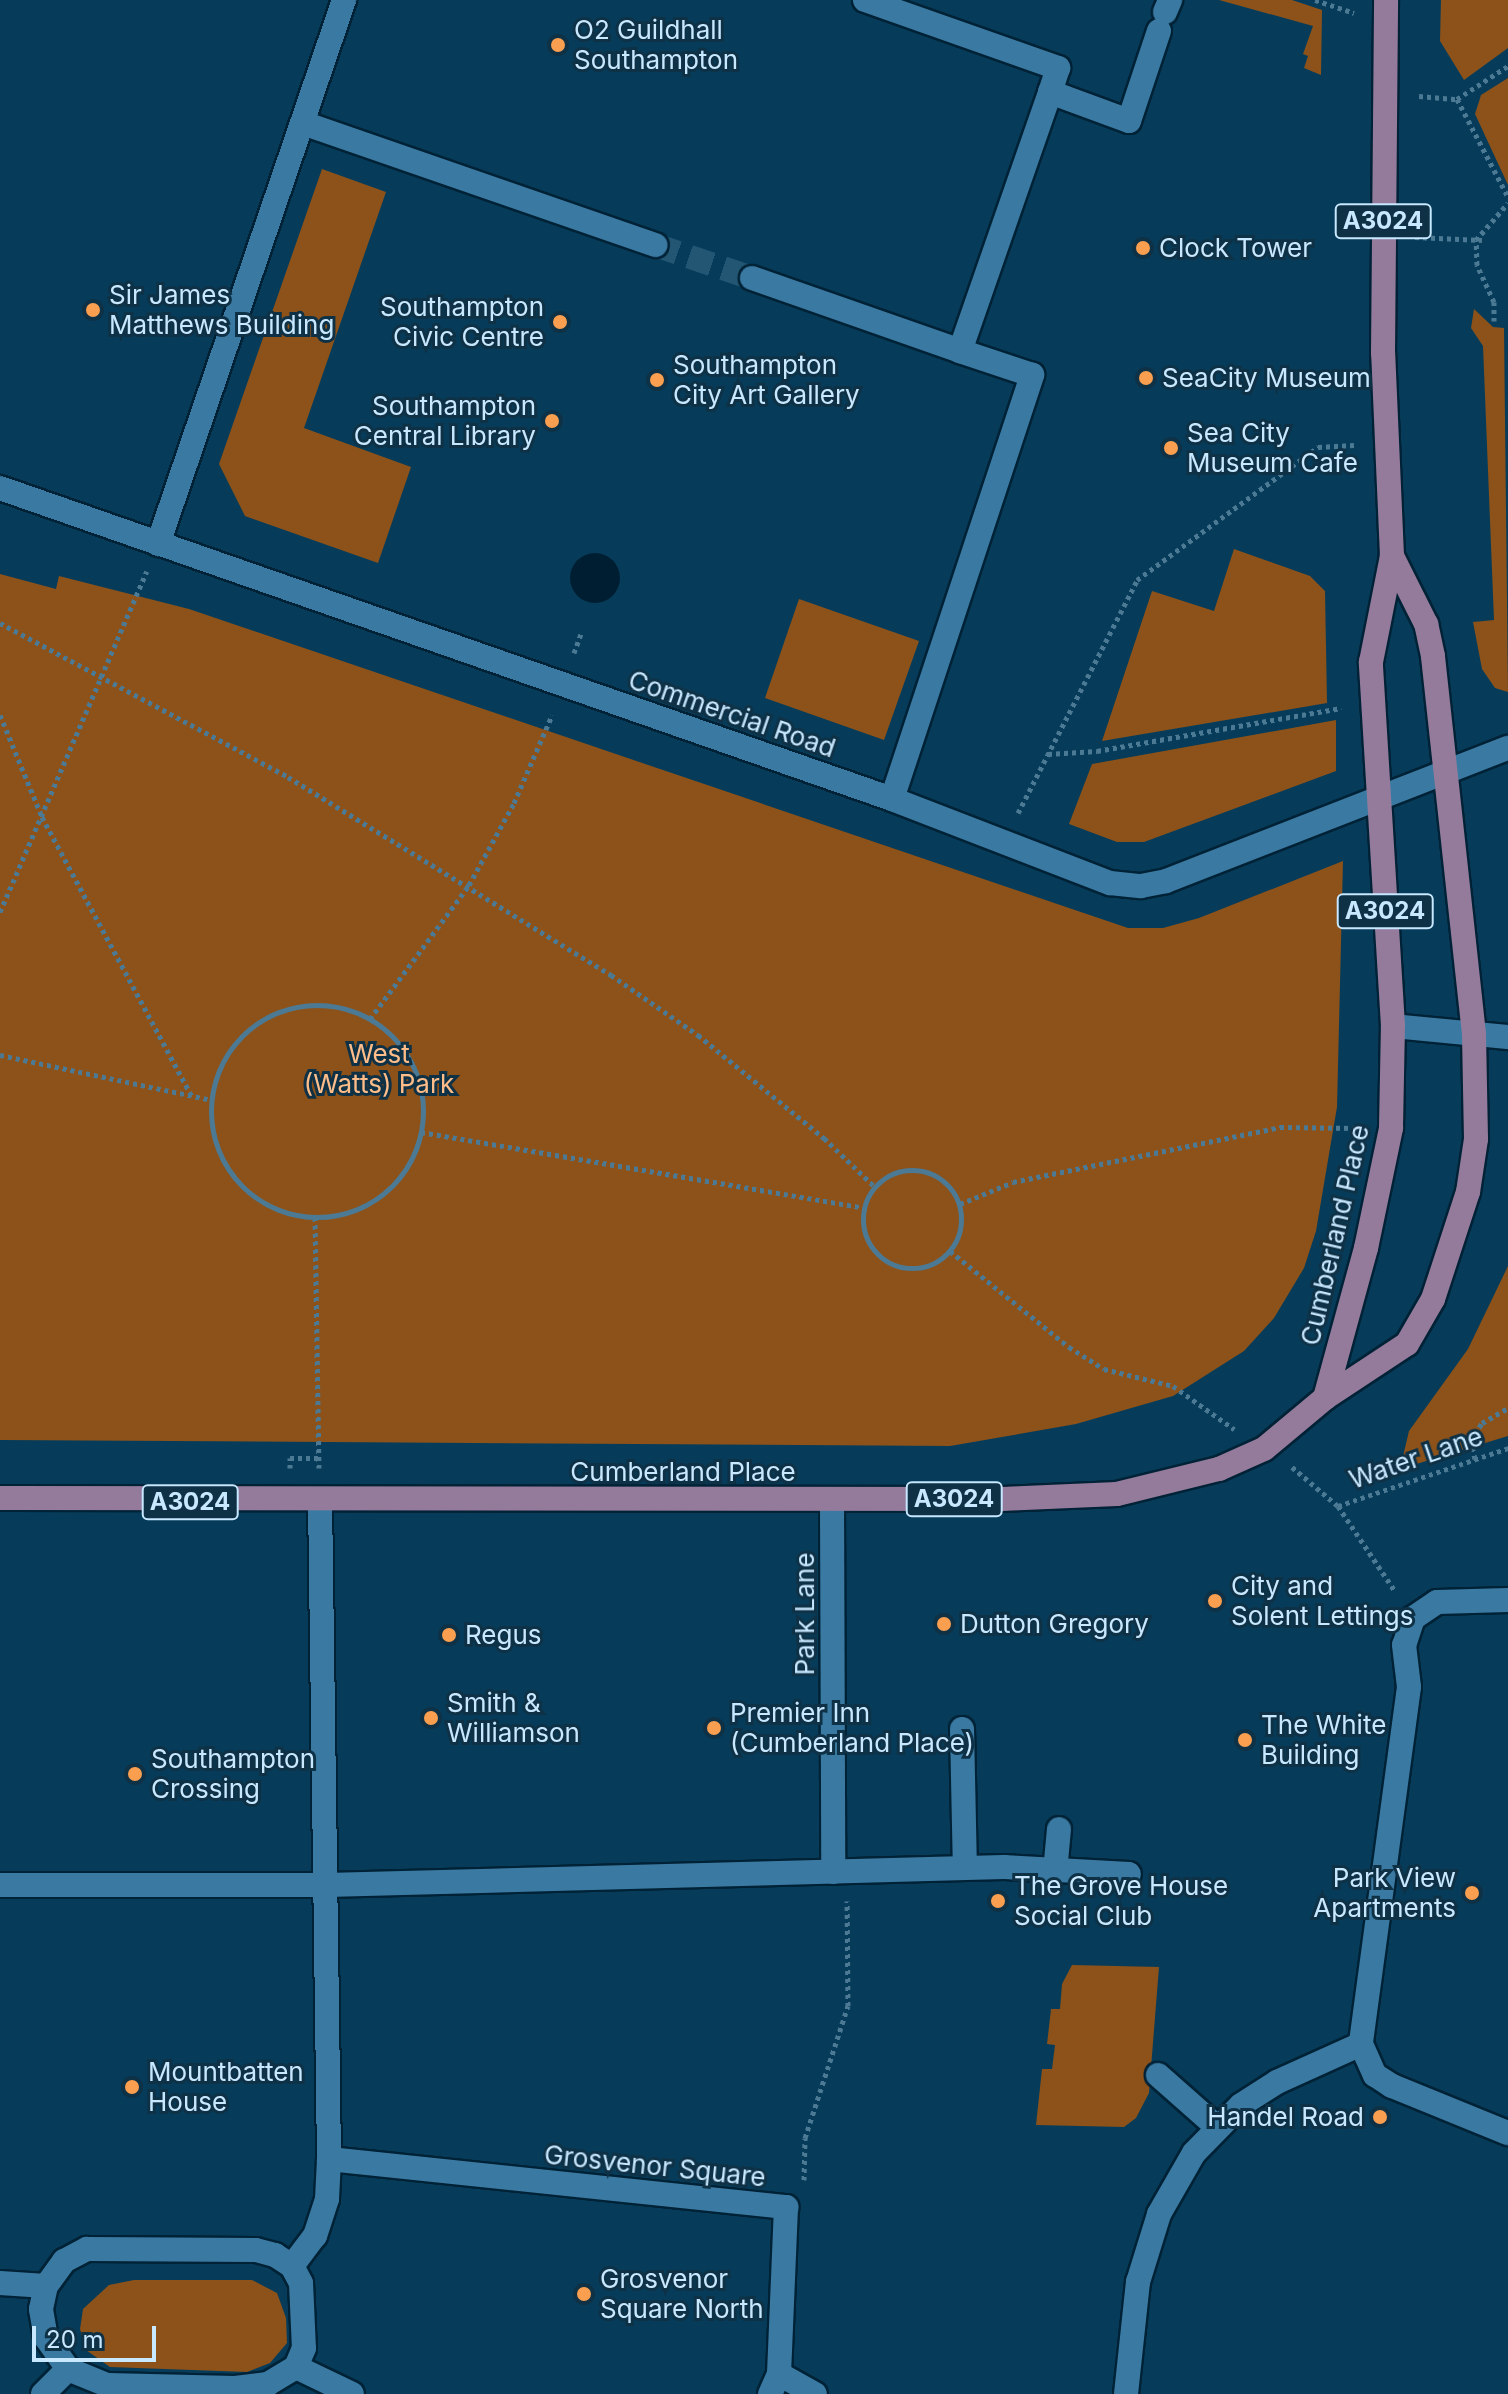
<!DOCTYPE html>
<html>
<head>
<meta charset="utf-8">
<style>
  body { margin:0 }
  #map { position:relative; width:1508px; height:2394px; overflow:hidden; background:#063c59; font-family:Inter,sans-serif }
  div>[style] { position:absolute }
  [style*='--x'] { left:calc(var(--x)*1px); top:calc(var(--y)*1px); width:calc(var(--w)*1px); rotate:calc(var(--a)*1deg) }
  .green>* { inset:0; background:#8c521a }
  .water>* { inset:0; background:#001e32 }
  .round { border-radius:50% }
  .minor-tunnel>* { height:24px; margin-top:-12px; transform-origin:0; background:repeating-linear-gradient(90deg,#235672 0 24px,transparent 0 36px) }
  .path>* { height:5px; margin-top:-2.5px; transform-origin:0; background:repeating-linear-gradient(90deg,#4c7a94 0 4px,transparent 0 8px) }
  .path>.ring { margin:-2.5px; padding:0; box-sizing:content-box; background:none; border:5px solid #4c7a94; border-radius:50% }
  .roads { filter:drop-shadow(2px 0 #002236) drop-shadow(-2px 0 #002236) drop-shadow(0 2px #002236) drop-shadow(0 -2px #002236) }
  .minor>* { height:24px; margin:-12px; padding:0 12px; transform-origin:12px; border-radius:12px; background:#3a7aa2 }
  .major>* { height:24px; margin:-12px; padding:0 12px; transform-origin:12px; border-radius:12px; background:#947b9b }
  .dots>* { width:22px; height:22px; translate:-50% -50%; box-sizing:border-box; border:4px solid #0e3146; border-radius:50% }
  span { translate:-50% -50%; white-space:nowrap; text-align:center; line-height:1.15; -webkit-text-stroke:6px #0e3146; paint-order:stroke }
  .shield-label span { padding:2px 6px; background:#0e3146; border:2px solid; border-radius:6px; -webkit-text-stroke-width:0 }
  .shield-label { font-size:24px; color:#c8e8ff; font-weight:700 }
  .poi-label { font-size:26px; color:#c8e8ff }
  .left { translate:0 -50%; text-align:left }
  .right { translate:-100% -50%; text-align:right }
  .street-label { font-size:26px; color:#c8e8ff }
  .park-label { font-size:26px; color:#febd89 }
  .scale { position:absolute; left:32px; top:2326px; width:124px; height:36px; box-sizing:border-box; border:4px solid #c8e8ff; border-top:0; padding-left:10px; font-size:24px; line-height:28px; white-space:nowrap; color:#c8e8ff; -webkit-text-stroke:6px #0e3146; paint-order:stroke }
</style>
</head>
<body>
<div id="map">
  <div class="green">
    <i style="clip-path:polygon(1219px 0,1292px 0,1322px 10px,1321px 75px,1304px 68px,1308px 56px,1303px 54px,1313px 26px)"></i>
    <i style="clip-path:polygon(1441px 0,1508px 0,1508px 48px,1464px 80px,1440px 41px)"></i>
    <i style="clip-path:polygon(1508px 78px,1508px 185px,1475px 114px,1481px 95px)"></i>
    <i style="clip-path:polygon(322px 169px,386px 192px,304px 428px,411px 467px,378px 563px,245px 516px,219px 464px)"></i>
    <i style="clip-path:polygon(1474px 309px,1493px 327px,1504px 328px,1508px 692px,1495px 688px,1482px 669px,1473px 622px,1494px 620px,1483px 346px,1471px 328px)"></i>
    <i style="clip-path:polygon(1234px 549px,1310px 576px,1325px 591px,1327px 703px,1102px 741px,1152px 591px,1214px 611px)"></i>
    <i style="clip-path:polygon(0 574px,56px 589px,59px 576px,189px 609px,1128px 928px,1163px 928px,1199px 918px,1343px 861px,1337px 1107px,1316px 1231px,1304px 1268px,1274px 1318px,1244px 1351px,1173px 1396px,1076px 1424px,950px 1446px,0 1440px)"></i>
    <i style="clip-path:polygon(799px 599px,919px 641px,884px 740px,765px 698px)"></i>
    <i style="clip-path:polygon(1336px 720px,1336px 771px,1144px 842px,1117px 842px,1069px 824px,1092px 764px)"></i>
    <i style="clip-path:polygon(1508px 1266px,1508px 1436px,1400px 1469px,1409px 1431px,1468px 1349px)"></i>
    <i style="clip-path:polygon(1072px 1965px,1159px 1967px,1149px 2093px,1136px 2118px,1124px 2127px,1036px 2125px,1042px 2069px,1052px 2069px,1055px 2045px,1047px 2044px,1051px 2009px,1060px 2009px,1062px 1984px)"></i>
    <i style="clip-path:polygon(134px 2280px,252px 2280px,277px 2293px,286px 2318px,287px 2343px,270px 2363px,247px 2372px,110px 2367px,86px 2350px,80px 2329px,83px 2309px,109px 2285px)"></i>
  </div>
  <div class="water">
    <i class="round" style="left:570px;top:553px;width:50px;height:50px"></i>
  </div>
  <div class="minor-tunnel">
    <i style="--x:655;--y:245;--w:102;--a:18.8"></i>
  </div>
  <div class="path">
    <i style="--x:1315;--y:0;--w:41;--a:18.4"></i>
    <i style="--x:1419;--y:96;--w:38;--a:5"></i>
    <i style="--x:1457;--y:99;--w:61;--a:-32.9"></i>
    <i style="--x:1457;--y:99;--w:110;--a:62.5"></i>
    <i style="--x:1415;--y:237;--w:67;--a:2.6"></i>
    <i style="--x:1494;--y:321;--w:19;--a:-90"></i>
    <i style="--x:1494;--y:302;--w:41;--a:-114.7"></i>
    <i style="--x:1477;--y:265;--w:25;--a:-92"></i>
    <i style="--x:1476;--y:240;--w:49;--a:-49.1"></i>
    <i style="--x:0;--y:623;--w:327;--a:28.1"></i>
    <i style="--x:288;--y:777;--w:379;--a:31.5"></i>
    <i style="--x:611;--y:975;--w:106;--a:34.6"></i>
    <i style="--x:698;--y:1035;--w:163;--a:39.3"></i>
    <i style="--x:824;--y:1138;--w:71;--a:43.9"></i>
    <i style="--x:574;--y:653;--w:20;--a:-70"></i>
    <i style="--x:0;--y:715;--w:110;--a:67.6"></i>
    <i style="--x:42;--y:817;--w:318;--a:61.8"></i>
    <i style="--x:1048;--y:754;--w:49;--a:-3.5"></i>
    <i style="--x:1097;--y:751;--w:248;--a:-10"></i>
    <i style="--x:1018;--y:813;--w:262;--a:-62.9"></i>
    <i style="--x:1137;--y:580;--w:225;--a:-36.3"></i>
    <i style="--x:1318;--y:447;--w:36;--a:-3"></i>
    <i style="--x:0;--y:912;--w:371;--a:-66.7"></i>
    <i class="ring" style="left:211px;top:1005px;width:207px;height:207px"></i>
    <i style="--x:370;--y:1019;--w:167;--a:-53.5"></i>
    <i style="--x:469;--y:885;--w:94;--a:-61.2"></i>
    <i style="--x:514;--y:803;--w:96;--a:-66.6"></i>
    <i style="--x:0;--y:1055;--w:216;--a:12"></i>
    <i style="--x:421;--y:1132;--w:449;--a:9.7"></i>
    <i class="ring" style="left:863px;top:1170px;width:93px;height:93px"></i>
    <i style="--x:960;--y:1204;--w:57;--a:-22.5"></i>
    <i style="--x:1013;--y:1182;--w:273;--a:-11.6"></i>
    <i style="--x:1280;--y:1127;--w:77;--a:0.7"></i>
    <i style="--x:315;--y:1217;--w:251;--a:89.1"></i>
    <i style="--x:950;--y:1251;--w:153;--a:38.9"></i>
    <i style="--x:1069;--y:1347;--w:41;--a:32.2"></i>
    <i style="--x:1104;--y:1369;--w:71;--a:13.8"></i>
    <i style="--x:1173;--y:1386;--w:75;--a:35.2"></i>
    <i style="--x:1475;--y:1459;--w:18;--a:-103"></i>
    <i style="--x:1471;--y:1441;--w:21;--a:-59"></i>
    <i style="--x:1482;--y:1423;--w:30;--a:-30"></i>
    <i style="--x:1292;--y:1467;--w:60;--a:40.3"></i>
    <i style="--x:1338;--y:1506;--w:102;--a:56.2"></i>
    <i style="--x:290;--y:1468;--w:10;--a:-90"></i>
    <i style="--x:290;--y:1458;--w:29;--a:0"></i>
    <i style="--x:1338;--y:1506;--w:180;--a:-18.8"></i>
    <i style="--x:804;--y:2180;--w:42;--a:-88.6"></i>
    <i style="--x:805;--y:2138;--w:139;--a:-72"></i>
    <i style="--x:848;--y:2006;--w:105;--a:-90.5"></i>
  </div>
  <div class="roads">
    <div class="minor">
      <i style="--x:865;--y:0;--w:205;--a:19.4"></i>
      <i style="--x:1058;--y:68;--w:25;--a:108"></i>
      <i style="--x:1165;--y:12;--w:13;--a:-67"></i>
      <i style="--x:303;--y:123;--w:373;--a:19.1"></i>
      <i style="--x:752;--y:278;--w:220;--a:19.3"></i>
      <i style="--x:0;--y:488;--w:945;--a:19.22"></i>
      <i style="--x:892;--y:799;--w:234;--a:21.1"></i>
      <i style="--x:1110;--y:883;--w:31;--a:6"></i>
      <i style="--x:1141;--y:886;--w:25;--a:-11"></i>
      <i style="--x:1166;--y:881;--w:367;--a:-21.3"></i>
      <i style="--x:158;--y:544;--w:575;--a:-71.12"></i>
      <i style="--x:892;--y:799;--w:447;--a:-71.7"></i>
      <i style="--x:1032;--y:375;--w:76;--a:-161.6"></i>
      <i style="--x:960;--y:351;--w:274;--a:-70.8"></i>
      <i style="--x:1050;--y:92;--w:84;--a:20.2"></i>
      <i style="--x:1129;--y:121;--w:95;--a:-71.6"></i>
      <i style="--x:1393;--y:1026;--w:116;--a:5.5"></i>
      <i style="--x:832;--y:1500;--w:372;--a:89.8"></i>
      <i style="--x:1508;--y:1600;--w:71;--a:178.4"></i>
      <i style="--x:1437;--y:1602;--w:29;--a:146"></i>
      <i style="--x:1413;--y:1618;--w:28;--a:108"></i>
      <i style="--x:1404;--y:1645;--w:42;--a:83.2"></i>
      <i style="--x:1409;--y:1687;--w:360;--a:97.7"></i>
      <i style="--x:1361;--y:2044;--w:34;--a:66"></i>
      <i style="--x:1375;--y:2075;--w:20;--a:33"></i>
      <i style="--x:1392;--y:2086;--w:125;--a:22.1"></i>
      <i style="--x:962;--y:1729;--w:139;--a:88.8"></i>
      <i style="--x:1055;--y:1872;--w:43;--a:-84.7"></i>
      <i style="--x:0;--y:1885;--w:326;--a:0"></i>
      <i style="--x:326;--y:1885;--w:678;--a:-1.52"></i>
      <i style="--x:1004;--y:1867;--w:125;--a:3.2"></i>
      <i style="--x:1158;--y:2075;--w:79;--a:41.4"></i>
      <i style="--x:329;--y:2159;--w:460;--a:6"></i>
      <i style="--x:786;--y:2207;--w:167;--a:92.4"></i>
      <i style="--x:779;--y:2374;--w:22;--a:114"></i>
      <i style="--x:87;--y:2249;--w:169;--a:0.3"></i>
      <i style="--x:256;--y:2250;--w:20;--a:15"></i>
      <i style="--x:275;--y:2255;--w:20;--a:33"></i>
      <i style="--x:292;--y:2266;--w:19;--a:62"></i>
      <i style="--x:301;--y:2283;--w:65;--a:87.4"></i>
      <i style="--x:304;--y:2348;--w:21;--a:113"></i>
      <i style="--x:296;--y:2367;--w:33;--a:149"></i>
      <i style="--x:268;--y:2384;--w:33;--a:173"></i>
      <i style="--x:235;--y:2388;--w:128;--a:-178.7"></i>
      <i style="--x:107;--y:2385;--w:42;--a:-157.7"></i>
      <i style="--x:68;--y:2369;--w:38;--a:-125"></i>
      <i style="--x:46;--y:2338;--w:29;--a:-100"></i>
      <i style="--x:41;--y:2309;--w:24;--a:-78"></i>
      <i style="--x:46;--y:2286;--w:31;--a:-54"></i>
      <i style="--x:64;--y:2261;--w:26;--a:-28"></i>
      <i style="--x:292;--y:2266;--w:38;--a:-53"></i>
      <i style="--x:315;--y:2236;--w:39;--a:-72"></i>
      <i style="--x:327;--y:2199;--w:40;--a:-87.1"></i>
      <i style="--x:329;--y:2159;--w:657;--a:-90.78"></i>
      <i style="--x:0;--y:2283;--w:46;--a:3.7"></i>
      <i style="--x:296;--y:2367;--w:62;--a:25.7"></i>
      <i style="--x:779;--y:2374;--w:41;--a:29.1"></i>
      <i style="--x:43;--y:2394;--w:35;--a:-45"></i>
      <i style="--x:1126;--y:2394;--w:113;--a:-83.9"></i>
      <i style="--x:1138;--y:2282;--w:71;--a:-72.8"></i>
      <i style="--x:1159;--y:2214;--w:70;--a:-60.2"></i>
      <i style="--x:1194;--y:2153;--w:67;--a:-45.6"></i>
      <i style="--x:1241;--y:2105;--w:43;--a:-32.6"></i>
      <i style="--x:1277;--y:2082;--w:92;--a:-24.3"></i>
    </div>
    <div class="major">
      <i style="--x:1325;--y:1398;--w:156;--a:-74.7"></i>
      <i style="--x:1366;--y:1248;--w:123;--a:-78.2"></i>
      <i style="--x:1391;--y:1128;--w:102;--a:-88.9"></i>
      <i style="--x:1393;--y:1026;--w:365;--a:-93.5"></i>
      <i style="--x:1371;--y:662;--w:108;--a:-78.8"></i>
      <i style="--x:1392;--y:556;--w:203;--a:-92.5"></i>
      <i style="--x:1383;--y:353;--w:353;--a:-89.5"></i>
      <i style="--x:0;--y:1498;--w:1001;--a:0.06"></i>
      <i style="--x:1001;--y:1499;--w:116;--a:-2.5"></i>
      <i style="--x:1117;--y:1494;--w:105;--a:-13.8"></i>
      <i style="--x:1219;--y:1469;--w:49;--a:-24"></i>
      <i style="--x:1264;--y:1449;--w:80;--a:-39.9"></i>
      <i style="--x:1325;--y:1398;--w:98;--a:-33.4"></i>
      <i style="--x:1407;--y:1344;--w:52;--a:-60"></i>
      <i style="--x:1433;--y:1299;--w:113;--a:-71.9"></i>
      <i style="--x:1468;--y:1192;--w:54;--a:-81.4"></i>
      <i style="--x:1476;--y:1139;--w:105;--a:-91.1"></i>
      <i style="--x:1474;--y:1034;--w:380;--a:-96.2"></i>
      <i style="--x:1433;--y:656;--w:33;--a:-102"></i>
      <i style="--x:1426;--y:624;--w:76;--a:-116.6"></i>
    </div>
  </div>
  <div class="dots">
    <i style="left:558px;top:45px;background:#fa9f4f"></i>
    <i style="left:1143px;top:248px;background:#fa9f4f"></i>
    <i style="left:93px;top:310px;background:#fa9f4f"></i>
    <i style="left:560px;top:322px;background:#fa9f4f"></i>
    <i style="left:1146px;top:378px;background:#fa9f4f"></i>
    <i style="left:657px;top:380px;background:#fa9f4f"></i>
    <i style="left:552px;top:421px;background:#fa9f4f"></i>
    <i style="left:1171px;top:448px;background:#fa9f4f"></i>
    <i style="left:1215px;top:1601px;background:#fa9f4f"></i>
    <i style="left:944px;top:1624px;background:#fa9f4f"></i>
    <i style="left:449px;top:1635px;background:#fa9f4f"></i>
    <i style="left:431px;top:1718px;background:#fa9f4f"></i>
    <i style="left:714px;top:1728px;background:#fa9f4f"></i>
    <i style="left:1245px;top:1740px;background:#fa9f4f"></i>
    <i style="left:135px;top:1774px;background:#fa9f4f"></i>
    <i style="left:1472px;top:1893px;background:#fa9f4f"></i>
    <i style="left:998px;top:1901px;background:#fa9f4f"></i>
    <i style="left:132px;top:2087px;background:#fa9f4f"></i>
    <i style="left:1380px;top:2117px;background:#fa9f4f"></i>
    <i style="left:584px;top:2294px;background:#fa9f4f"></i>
  </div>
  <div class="shield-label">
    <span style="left:1383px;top:221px">A3024</span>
    <span style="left:1385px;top:911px">A3024</span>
    <span style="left:954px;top:1499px">A3024</span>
    <span style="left:190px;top:1502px">A3024</span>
  </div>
  <div class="poi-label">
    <span class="left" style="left:574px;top:45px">O2 Guildhall<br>Southampton</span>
    <span class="left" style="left:1159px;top:248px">Clock Tower</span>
    <span class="left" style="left:109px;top:310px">Sir James<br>Matthews Building</span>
    <span class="right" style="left:544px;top:322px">Southampton<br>Civic Centre</span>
    <span class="left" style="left:673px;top:380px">Southampton<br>City Art Gallery</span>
    <span class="left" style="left:1162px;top:378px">SeaCity Museum</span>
    <span class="right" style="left:536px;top:421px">Southampton<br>Central Library</span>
    <span class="left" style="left:1187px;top:448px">Sea City<br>Museum Cafe</span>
    <span class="left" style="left:1231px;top:1601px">City and<br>Solent Lettings</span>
    <span class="left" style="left:960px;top:1624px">Dutton Gregory</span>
    <span class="left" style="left:465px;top:1635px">Regus</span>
    <span class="left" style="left:447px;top:1718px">Smith &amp;<br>Williamson</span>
    <span class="left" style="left:730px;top:1728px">Premier Inn<br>(Cumberland Place)</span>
    <span class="left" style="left:1261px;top:1740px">The White<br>Building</span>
    <span class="left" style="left:151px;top:1774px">Southampton<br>Crossing</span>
    <span class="right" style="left:1456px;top:1893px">Park View<br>Apartments</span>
    <span class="left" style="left:1014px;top:1901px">The Grove House<br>Social Club</span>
    <span class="left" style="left:148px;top:2087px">Mountbatten<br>House</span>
    <span class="right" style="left:1364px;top:2117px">Handel Road</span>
    <span class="left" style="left:600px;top:2294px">Grosvenor<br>Square North</span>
  </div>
  <div class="street-label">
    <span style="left:732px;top:714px;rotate:19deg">Commercial Road</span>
    <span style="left:1335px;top:1235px;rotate:-77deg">Cumberland Place</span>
    <span style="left:1416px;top:1458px;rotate:-19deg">Water Lane</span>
    <span style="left:683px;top:1472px">Cumberland Place</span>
    <span style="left:805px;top:1614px;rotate:-90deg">Park Lane</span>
    <span style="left:655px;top:2166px;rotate:6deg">Grosvenor Square</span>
  </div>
  <div class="park-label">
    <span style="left:379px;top:1069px">West<br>(Watts) Park</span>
  </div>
  <div class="scale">20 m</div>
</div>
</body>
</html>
